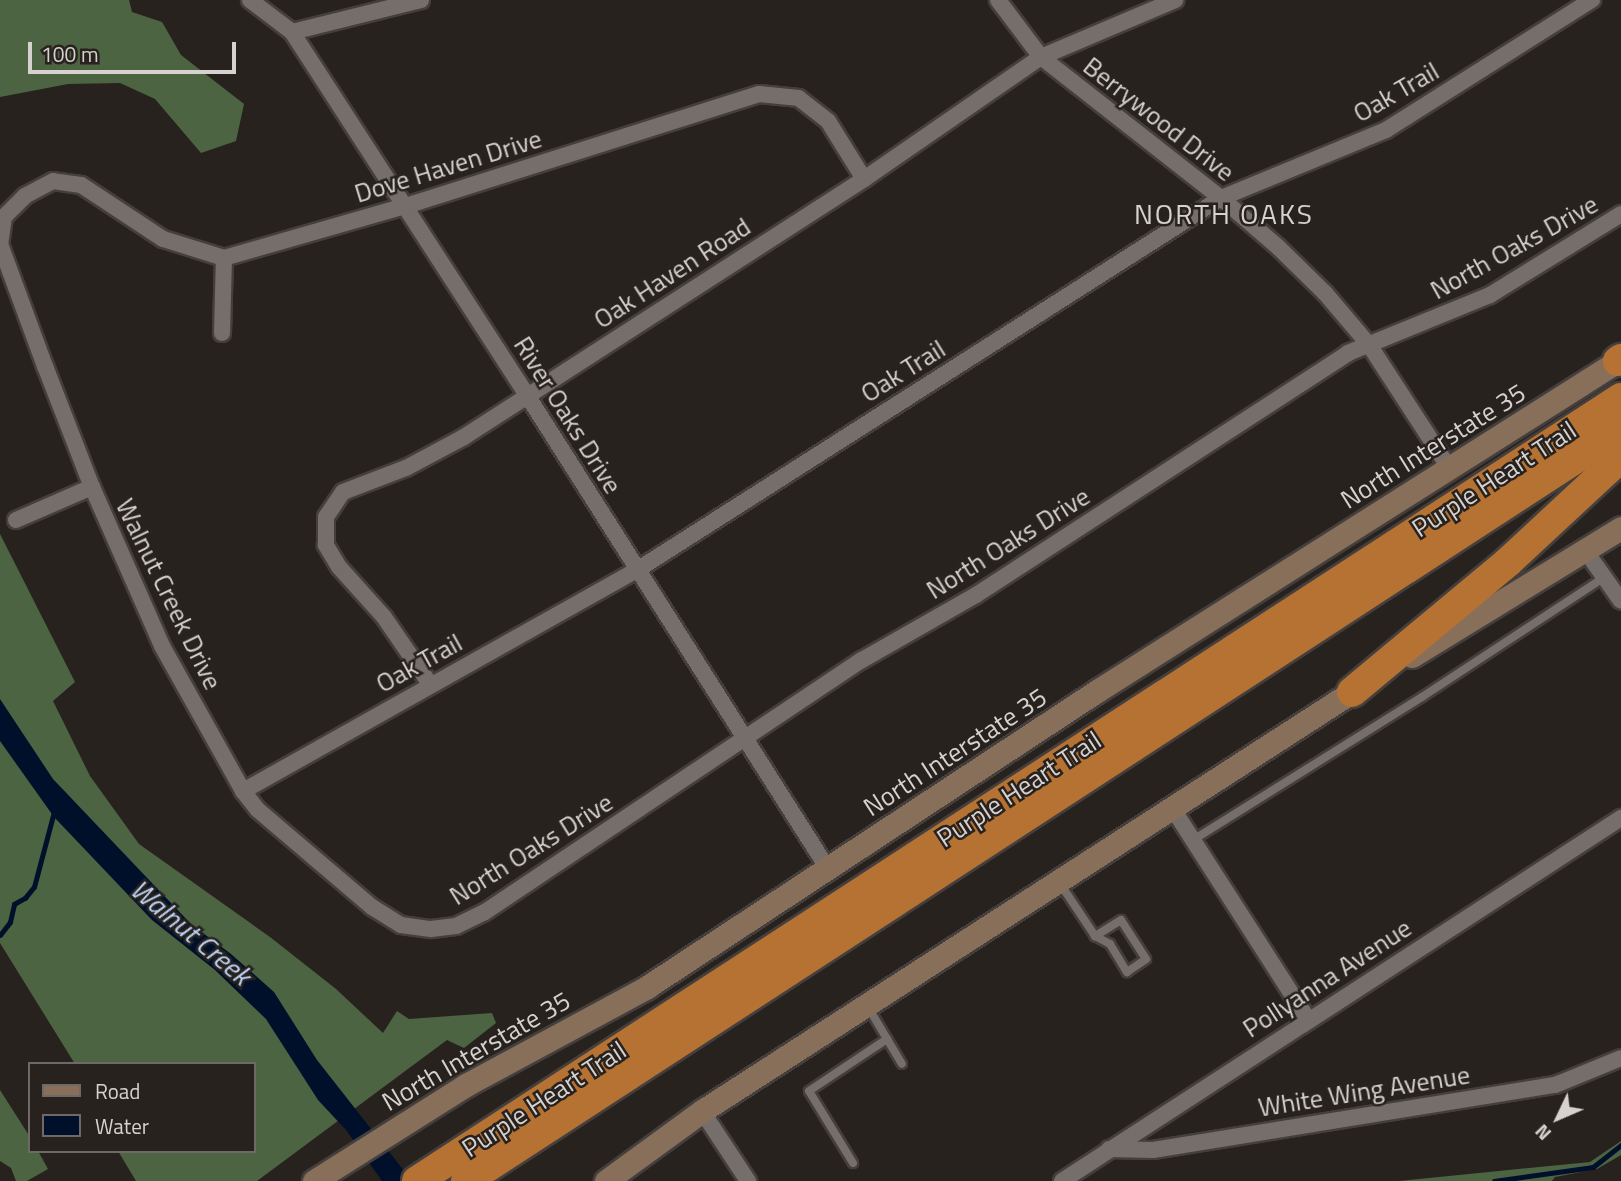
<!DOCTYPE html>
<html>
<head>
<meta charset="utf-8">
<style>
  body { margin:0 }
  #map { position:relative; width:1621px; height:1181px; overflow:hidden; background:#28221f; font-family:"Titillium Web",sans-serif }
  div>[style] { position:absolute }
  [style*='--x'] { left:calc(var(--x)*1px); top:calc(var(--y)*1px); width:calc(var(--w)*1px); rotate:calc(var(--a)*1deg) }
  .forest>* { inset:0; background:#4c6441 }
  .water>* { inset:0; background:#00102b }
  .stream>* { height:4.5px; margin:-2.25px; padding:0 2.25px; transform-origin:2.25px; border-radius:2.25px; background:#00102b }
  .roads { filter:drop-shadow(2px 0 #443f3d) drop-shadow(-2px 0 #443f3d) drop-shadow(0 2px #443f3d) drop-shadow(0 -2px #443f3d) }
  .service>* { height:8px; margin:-4px; padding:0 4px; transform-origin:4px; border-radius:4px; background:#756e6b }
  .minor>* { height:16px; margin:-8px; padding:0 8px; transform-origin:8px; border-radius:8px; background:#756e6b }
  .secondary>* { height:23px; margin:-11.5px; padding:0 11.5px; transform-origin:11.5px; border-radius:11.5px; background:#886f5a }
  .motorway>* { height:30px; margin:-15px; padding:0 15px; transform-origin:15px; border-radius:15px; background:#b67232 }
  span { translate:-50% -50%; white-space:nowrap; text-align:center; line-height:1.15; -webkit-text-stroke:5px #28221f; paint-order:stroke }
  .street-label { font-size:26px; color:#d6d2d0 }
  .neighbourhood-label { font-size:28px; color:#d6d2d0; letter-spacing:2px }
  .water-label { font-size:28px; color:#bbd3f5; font-style:italic }
  .legend { position:absolute; left:28px; top:1062px; width:228px; height:91px; box-sizing:border-box; background:#28221f; border:2px solid #6e6866; margin:0; padding:9px 12px; list-style:none; font-size:21px; color:#d6d2d0 }
  .legend li { display:flex; align-items:center; gap:14px; height:35px }
  .legend b { width:35px; border:2px solid #6e6866 }
  .north { position:absolute; left:1523px; top:1083px; width:70px; height:70px; -webkit-text-stroke:5px #28221f; paint-order:stroke; rotate:226deg; font-size:19px; font-weight:700; line-height:28px; text-align:center; color:#d6d2d0 }
  .north::after { content:''; display:block; margin:auto; width:24px; height:32px; background:#d6d2d0; clip-path:polygon(50% 0,100% 100%,50% 72%,0 100%) }
  .scale { position:absolute; left:28px; top:42px; width:208px; height:32px; box-sizing:border-box; border:4px solid #d6d2d0; border-top:0; padding-left:9px; font-size:21px; line-height:24px; white-space:nowrap; color:#d6d2d0; -webkit-text-stroke:5px #28221f; paint-order:stroke }
</style>
</head>
<body>
<div id="map">
  <div class="forest">
    <i style="clip-path:polygon(0 0,129px 0,132px 12px,162px 22px,181px 55px,244px 104px,236px 141px,201px 153px,155px 99px,120px 83px,68px 84px,0 97px)"></i>
    <i style="clip-path:polygon(0 534px,75px 682px,53px 701px,90px 776px,139px 844px,270px 937px,336px 989px,383px 1033px,397px 1011px,409px 1019px,492px 1013px,496px 1023px,464px 1048px,447px 1040px,257px 1181px,136px 1181px,118px 1151px,254px 1151px,254px 1064px,75px 1064px,0 943px)"></i>
    <i style="clip-path:polygon(0 1090px,30px 1137px,30px 1151px,38px 1151px,48px 1169px,27px 1181px,16px 1181px,11px 1168px,0 1161px)"></i>
    <i style="clip-path:polygon(1621px 1141px,1621px 1155px,1597px 1169px,1555px 1177px,1552px 1181px,1399px 1181px,1590px 1162px)"></i>
  </div>
  <div class="water">
    <i style="clip-path:polygon(0 699px,53px 779px,191px 924px,231px 954px,274px 992px,317px 1060px,412px 1181px,382px 1181px,346px 1130px,318px 1100px,266px 1019px,215px 970px,152px 920px,54px 817px,0 741px)"></i>
  </div>
  <div class="stream">
    <i style="--x:0;--y:935;--w:16;--a:-52"></i>
    <i style="--x:10;--y:922;--w:18;--a:-77"></i>
    <i style="--x:14;--y:904;--w:13;--a:-29"></i>
    <i style="--x:25;--y:898;--w:14;--a:-51"></i>
    <i style="--x:34;--y:887;--w:78;--a:-75.1"></i>
    <i style="--x:1494;--y:1181;--w:100;--a:-8"></i>
    <i style="--x:1593;--y:1167;--w:36;--a:-38"></i>
  </div>
  <div class="roads">
    <div class="service">
      <i style="--x:1193;--y:840;--w:270;--a:-32"></i>
      <i style="--x:1422;--y:697;--w:217;--a:-33.3"></i>
      <i style="--x:1059;--y:882;--w:65;--a:56.3"></i>
      <i style="--x:1095;--y:936;--w:17;--a:28"></i>
      <i style="--x:1110;--y:944;--w:33;--a:59"></i>
      <i style="--x:1127;--y:972;--w:23;--a:-34"></i>
      <i style="--x:1146;--y:959;--w:46;--a:-122.7"></i>
      <i style="--x:1121;--y:920;--w:31;--a:148"></i>
      <i style="--x:868;--y:1007;--w:66;--a:59.2"></i>
      <i style="--x:853;--y:1163;--w:84;--a:-121.4"></i>
      <i style="--x:809;--y:1091;--w:94;--a:-33.7"></i>
    </div>
    <div class="minor">
      <i style="--x:250;--y:0;--w:53;--a:37.3"></i>
      <i style="--x:292;--y:32;--w:432;--a:57.1"></i>
      <i style="--x:527;--y:395;--w:561;--a:57.58"></i>
      <i style="--x:998;--y:0;--w:71;--a:53"></i>
      <i style="--x:1041;--y:57;--w:229;--a:38.1"></i>
      <i style="--x:1221;--y:198;--w:75;--a:40.7"></i>
      <i style="--x:1278;--y:247;--w:66;--a:44.4"></i>
      <i style="--x:1325;--y:293;--w:70;--a:49.7"></i>
      <i style="--x:1370;--y:346;--w:147;--a:57"></i>
      <i style="--x:292;--y:32;--w:133;--a:-13.9"></i>
      <i style="--x:864;--y:179;--w:68;--a:-121.8"></i>
      <i style="--x:828;--y:121;--w:37;--a:-142"></i>
      <i style="--x:799;--y:98;--w:40;--a:-174.3"></i>
      <i style="--x:759;--y:94;--w:371;--a:162.4"></i>
      <i style="--x:405;--y:206;--w:188;--a:164"></i>
      <i style="--x:224;--y:258;--w:64;--a:-162.7"></i>
      <i style="--x:163;--y:239;--w:98;--a:-146.6"></i>
      <i style="--x:81;--y:185;--w:28;--a:-172"></i>
      <i style="--x:53;--y:181;--w:32;--a:152"></i>
      <i style="--x:25;--y:196;--w:30;--a:135"></i>
      <i style="--x:4;--y:217;--w:27;--a:98"></i>
      <i style="--x:0;--y:244;--w:130;--a:69.8"></i>
      <i style="--x:45;--y:366;--w:130;--a:68.8"></i>
      <i style="--x:92;--y:487;--w:174;--a:66.2"></i>
      <i style="--x:162;--y:646;--w:166;--a:60.8"></i>
      <i style="--x:243;--y:791;--w:24;--a:52"></i>
      <i style="--x:258;--y:810;--w:150;--a:40.4"></i>
      <i style="--x:372;--y:907;--w:34;--a:32"></i>
      <i style="--x:401;--y:925;--w:30;--a:8"></i>
      <i style="--x:431;--y:929;--w:25;--a:-7"></i>
      <i style="--x:456;--y:926;--w:32;--a:-26"></i>
      <i style="--x:485;--y:912;--w:453;--a:-33.8"></i>
      <i style="--x:862;--y:660;--w:131;--a:-29.7"></i>
      <i style="--x:976;--y:595;--w:444;--a:-33"></i>
      <i style="--x:1348;--y:353;--w:153;--a:-22.2"></i>
      <i style="--x:1490;--y:295;--w:154;--a:-31.7"></i>
      <i style="--x:222;--y:333;--w:75;--a:-88.5"></i>
      <i style="--x:16;--y:520;--w:83;--a:-23.5"></i>
      <i style="--x:1585;--y:550;--w:62;--a:54.8"></i>
      <i style="--x:430;--y:684;--w:81;--a:-124.5"></i>
      <i style="--x:384;--y:617;--w:67;--a:-132"></i>
      <i style="--x:339;--y:567;--w:26;--a:-121"></i>
      <i style="--x:326;--y:545;--w:28;--a:-90"></i>
      <i style="--x:326;--y:517;--w:30;--a:-56"></i>
      <i style="--x:343;--y:492;--w:67;--a:-20.9"></i>
      <i style="--x:406;--y:468;--w:66;--a:-28.1"></i>
      <i style="--x:464;--y:437;--w:476;--a:-32.8"></i>
      <i style="--x:864;--y:179;--w:215;--a:-34.6"></i>
      <i style="--x:1041;--y:57;--w:146;--a:-23"></i>
      <i style="--x:243;--y:791;--w:452;--a:-29.3"></i>
      <i style="--x:637;--y:570;--w:692;--a:-32.5"></i>
      <i style="--x:1221;--y:198;--w:178;--a:-22.4"></i>
      <i style="--x:1386;--y:130;--w:244;--a:-32.3"></i>
      <i style="--x:1173;--y:809;--w:250;--a:57.3"></i>
      <i style="--x:702;--y:1111;--w:84;--a:56.7"></i>
      <i style="--x:1109;--y:1149;--w:44;--a:1.3"></i>
      <i style="--x:1153;--y:1150;--w:407;--a:-9.2"></i>
      <i style="--x:1555;--y:1085;--w:71;--a:-22.2"></i>
      <i style="--x:1062;--y:1181;--w:667;--a:-33"></i>
    </div>
    <div class="secondary">
      <i style="--x:1412;--y:656;--w:245;--a:-31.5"></i>
      <i style="--x:314;--y:1181;--w:180;--a:-32.3"></i>
      <i style="--x:466;--y:1085;--w:206;--a:-28.4"></i>
      <i style="--x:647;--y:987;--w:539;--a:-33.34"></i>
      <i style="--x:1097;--y:691;--w:620;--a:-32.36"></i>
      <i style="--x:606;--y:1181;--w:119;--a:-36.1"></i>
      <i style="--x:702;--y:1111;--w:788;--a:-32.82"></i>
    </div>
    <div class="motorway">
      <i style="--x:1618;--y:361;--w:4;--a:-34"></i>
      <i style="--x:1352;--y:692;--w:203;--a:-39.8"></i>
      <i style="--x:1508;--y:562;--w:154;--a:-42.9"></i>
      <i style="--x:417;--y:1181;--w:1436;--a:-33.04"></i>
      <i style="--x:466;--y:1181;--w:1378;--a:-33.07"></i>
    </div>
  </div>
  <div class="street-label">
    <span style="left:1396px;top:92px;rotate:-30deg">Oak Trail</span>
    <span style="left:1159px;top:119px;rotate:38deg">Berrywood Drive</span>
    <span style="left:448px;top:166px;rotate:-17deg">Dove Haven Drive</span>
    <span style="left:1514px;top:247px;rotate:-29deg">North Oaks Drive</span>
    <span style="left:672px;top:273px;rotate:-33deg">Oak Haven Road</span>
    <span style="left:903px;top:371px;rotate:-32deg">Oak Trail</span>
    <span style="left:568px;top:415px;rotate:58deg">River Oaks Drive</span>
    <span style="left:1433px;top:446px;rotate:-32deg">North Interstate 35</span>
    <span style="left:1494px;top:479px;rotate:-33deg">Purple Heart Trail</span>
    <span style="left:1008px;top:543px;rotate:-32deg">North Oaks Drive</span>
    <span style="left:169px;top:594px;rotate:64deg">Walnut Creek Drive</span>
    <span style="left:419px;top:663px;rotate:-29deg">Oak Trail</span>
    <span style="left:955px;top:752px;rotate:-33deg">North Interstate 35</span>
    <span style="left:1019px;top:789px;rotate:-33deg">Purple Heart Trail</span>
    <span style="left:531px;top:849px;rotate:-32deg">North Oaks Drive</span>
    <span style="left:1327px;top:978px;rotate:-33deg">Pollyanna Avenue</span>
    <span style="left:476px;top:1051px;rotate:-30deg">North Interstate 35</span>
    <span style="left:1364px;top:1091px;rotate:-9deg">White Wing Avenue</span>
    <span style="left:544px;top:1099px;rotate:-33deg">Purple Heart Trail</span>
  </div>
  <div class="neighbourhood-label">
    <span style="left:1224px;top:214px">NORTH OAKS</span>
  </div>
  <div class="water-label">
    <span style="left:191px;top:932px;rotate:40deg">Walnut Creek</span>
  </div>
  <ul class="legend">
  <li><b style="height:9px;background:#886f5a"></b>Road</li>
  <li><b style="height:19px;background:#00102b"></b>Water</li>
  </ul>
  <div class="north">N</div>
  <div class="scale">100 m</div>
</div>
</body>
</html>
